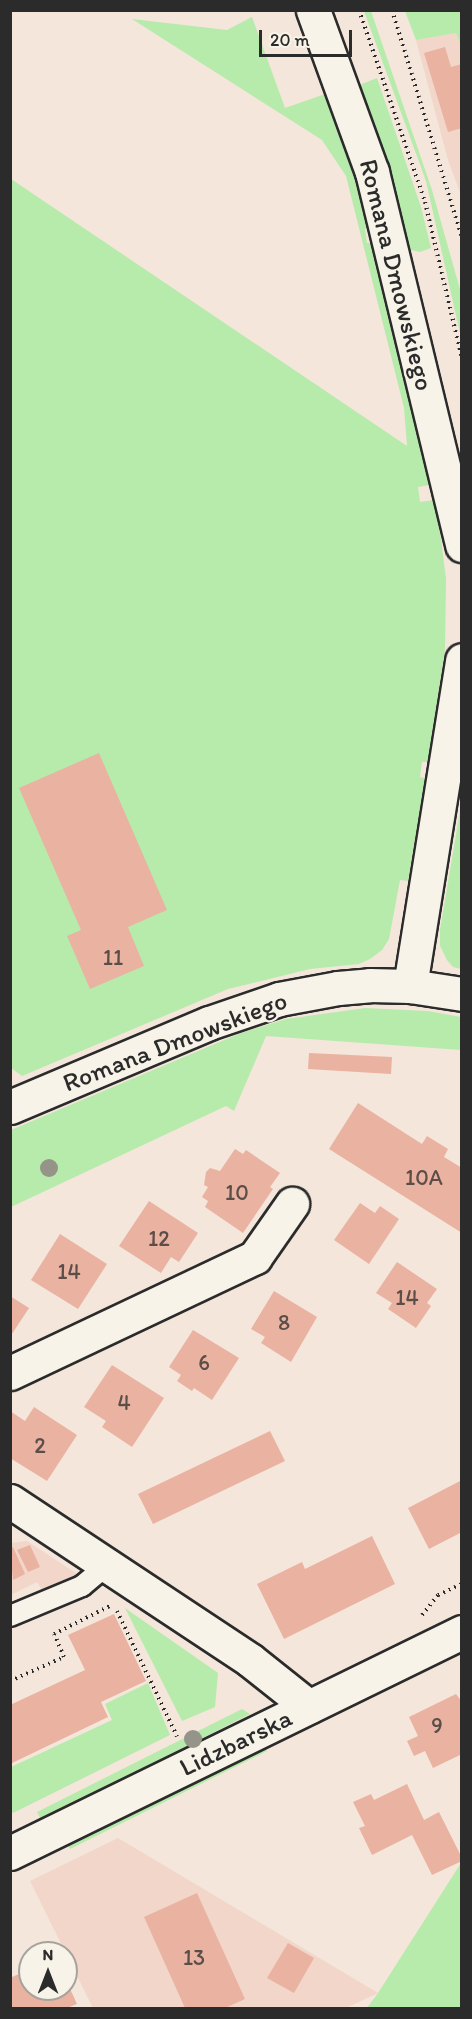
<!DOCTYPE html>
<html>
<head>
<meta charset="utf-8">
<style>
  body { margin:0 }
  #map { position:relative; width:472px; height:2019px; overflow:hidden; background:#f4e6da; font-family:Itim,sans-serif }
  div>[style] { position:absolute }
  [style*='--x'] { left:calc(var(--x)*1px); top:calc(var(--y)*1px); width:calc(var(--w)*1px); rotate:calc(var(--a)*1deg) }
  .built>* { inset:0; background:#f1d6c9 }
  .green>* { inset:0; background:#b6ebac }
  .building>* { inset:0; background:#eab2a1 }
  .path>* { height:4px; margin-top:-2px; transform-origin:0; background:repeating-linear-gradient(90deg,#2b2b2b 0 1.5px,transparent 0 6px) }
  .roads { filter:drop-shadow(2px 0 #2b2b2b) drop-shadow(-2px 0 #2b2b2b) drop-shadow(0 2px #2b2b2b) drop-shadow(0 -2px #2b2b2b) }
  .lane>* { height:20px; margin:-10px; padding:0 10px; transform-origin:10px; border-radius:10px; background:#f7f3e8 }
  .street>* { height:33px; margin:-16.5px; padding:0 16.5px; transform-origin:16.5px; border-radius:16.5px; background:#f7f3e8 }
  .secondary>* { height:33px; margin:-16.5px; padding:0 16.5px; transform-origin:16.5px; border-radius:16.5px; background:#f7f3e8 }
  .trees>* { width:18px; height:18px; margin:-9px; border-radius:50%; background:#959488 }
  span { translate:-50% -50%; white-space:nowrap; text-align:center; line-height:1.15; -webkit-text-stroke:4.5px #f7f3e8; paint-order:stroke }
  .number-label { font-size:22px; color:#5b4d48 }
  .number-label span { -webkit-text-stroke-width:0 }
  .street-label { font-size:26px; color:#2b2b2b }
  .frame { position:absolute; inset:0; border:12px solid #2b2b2b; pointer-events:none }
  .north { position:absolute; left:18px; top:1941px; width:60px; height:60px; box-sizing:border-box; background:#f7f3e8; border:2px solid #a5a39c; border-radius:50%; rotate:0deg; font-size:16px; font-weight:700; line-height:24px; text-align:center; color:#2b2b2b }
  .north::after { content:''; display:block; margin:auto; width:21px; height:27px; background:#2b2b2b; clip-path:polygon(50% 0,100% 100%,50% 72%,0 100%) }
  .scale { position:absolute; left:259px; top:30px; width:93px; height:27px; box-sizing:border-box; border:3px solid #2b2b2b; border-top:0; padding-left:8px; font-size:18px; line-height:21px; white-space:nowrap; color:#2b2b2b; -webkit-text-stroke:4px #f7f3e8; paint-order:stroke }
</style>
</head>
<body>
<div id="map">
  <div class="built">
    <i style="clip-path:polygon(456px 33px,461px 46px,461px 195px,448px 160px,416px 40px)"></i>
    <i style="clip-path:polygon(27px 1541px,77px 1574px,44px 1593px,37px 1582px,11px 1595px,11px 1543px)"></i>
    <i style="clip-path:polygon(118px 1838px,378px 1993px,346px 2008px,93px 2008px,30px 1881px)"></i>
  </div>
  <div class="green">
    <i style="clip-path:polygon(364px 11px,371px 11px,432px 190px,461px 293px,461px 338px,426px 181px)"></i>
    <i style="clip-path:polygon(405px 11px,461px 11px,461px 46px,456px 33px,416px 40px)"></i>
    <i style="clip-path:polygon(252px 17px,285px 108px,325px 94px,359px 186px,370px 228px,365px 229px,367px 243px,374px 243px,430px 485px,418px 487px,420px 502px,434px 500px,441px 539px,446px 579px,445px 649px,428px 762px,422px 762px,420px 777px,425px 778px,408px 881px,400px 880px,389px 939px,382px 950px,370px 959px,359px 964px,310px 969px,228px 989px,22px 1076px,11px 1068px,11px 179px,407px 446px,404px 408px,346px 176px,322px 140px,132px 19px,227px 30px)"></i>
    <i style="clip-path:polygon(377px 78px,421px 207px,431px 248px,420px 252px,411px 250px,407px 246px,395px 196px,357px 86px)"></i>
    <i style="clip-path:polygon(461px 805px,461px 969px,453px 967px,447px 960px,440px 946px,440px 930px)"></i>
    <i style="clip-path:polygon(365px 1008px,428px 1011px,461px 1017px,461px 1050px,266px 1036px,234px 1111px,226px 1106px,11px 1207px,11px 1130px,241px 1033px,286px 1019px)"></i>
    <i style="clip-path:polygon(125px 1608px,218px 1673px,215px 1707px,182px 1721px)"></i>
    <i style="clip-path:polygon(148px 1683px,170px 1735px,13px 1813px,11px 1811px,11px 1767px,112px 1720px,105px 1704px)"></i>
    <i style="clip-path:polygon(242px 1709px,250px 1714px,41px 1820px,37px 1812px)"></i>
    <i style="clip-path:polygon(265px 1747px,267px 1751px,70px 1849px,68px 1845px)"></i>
    <i style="clip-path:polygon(461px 1863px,461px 2008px,367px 2008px,378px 1993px)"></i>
  </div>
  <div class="building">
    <i style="clip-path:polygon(445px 47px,451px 67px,462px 64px,462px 128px,448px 132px,424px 53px)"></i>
    <i style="clip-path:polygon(99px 753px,167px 910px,128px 927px,144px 966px,90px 989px,67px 936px,81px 930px,19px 788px)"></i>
    <i style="clip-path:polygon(309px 1053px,392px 1057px,391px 1074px,308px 1069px)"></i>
    <i style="clip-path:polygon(358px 1103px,422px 1144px,427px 1136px,448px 1149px,444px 1157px,462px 1168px,462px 1233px,329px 1149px)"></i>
    <i style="clip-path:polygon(235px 1149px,243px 1154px,246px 1150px,280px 1173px,270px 1187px,273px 1189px,243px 1233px,205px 1207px,208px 1201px,202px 1197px,208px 1187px,204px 1185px,206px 1172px,210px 1168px,220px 1171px)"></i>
    <i style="clip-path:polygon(149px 1201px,198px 1233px,179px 1262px,171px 1257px,161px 1273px,119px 1246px)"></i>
    <i style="clip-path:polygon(360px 1203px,375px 1213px,380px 1206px,399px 1219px,369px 1264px,334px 1240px)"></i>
    <i style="clip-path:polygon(60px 1234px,107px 1264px,78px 1309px,31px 1280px)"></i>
    <i style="clip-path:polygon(397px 1262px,437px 1289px,427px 1303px,431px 1306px,416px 1328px,388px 1309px,392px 1303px,376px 1293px)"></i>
    <i style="clip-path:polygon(274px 1291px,317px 1317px,291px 1362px,261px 1343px,265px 1337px,251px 1329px)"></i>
    <i style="clip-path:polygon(10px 1296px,29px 1308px,10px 1337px)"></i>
    <i style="clip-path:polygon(193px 1330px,239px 1358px,212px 1400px,194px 1388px,192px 1391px,177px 1381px,181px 1375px,169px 1367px)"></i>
    <i style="clip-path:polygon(112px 1365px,164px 1398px,132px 1447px,102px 1427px,106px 1421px,84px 1407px)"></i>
    <i style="clip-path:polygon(34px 1407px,77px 1435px,47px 1481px,10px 1458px,10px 1411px,25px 1421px)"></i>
    <i style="clip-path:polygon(270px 1431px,285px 1461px,153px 1524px,138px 1494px)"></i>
    <i style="clip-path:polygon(462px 1480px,462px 1532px,429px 1549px,408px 1508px)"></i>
    <i style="clip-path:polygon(372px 1536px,395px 1584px,284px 1639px,257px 1584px,302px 1562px,305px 1569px)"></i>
    <i style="clip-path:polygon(30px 1545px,40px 1567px,28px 1572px,17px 1550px)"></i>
    <i style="clip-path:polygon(13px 1547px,25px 1574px,13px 1580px,10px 1548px)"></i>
    <i style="clip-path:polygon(114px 1614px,146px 1681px,101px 1702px,108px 1717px,10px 1764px,10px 1705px,85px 1670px,68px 1635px)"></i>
    <i style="clip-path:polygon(456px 1694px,462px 1702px,462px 1754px,433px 1768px,425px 1751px,414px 1756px,407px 1741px,418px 1736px,409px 1717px)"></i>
    <i style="clip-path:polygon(407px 1784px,424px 1820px,439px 1812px,462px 1858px,462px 1861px,432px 1875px,412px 1835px,372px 1855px,359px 1828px,365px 1826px,353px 1802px,371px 1794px,374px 1800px)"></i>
    <i style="clip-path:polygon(197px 1893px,245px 1999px,225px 2008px,185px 2008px,144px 1917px)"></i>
    <i style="clip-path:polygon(288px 1943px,314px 1958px,294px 1993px,267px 1978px)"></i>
    <i style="clip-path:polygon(30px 1969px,30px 1989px,66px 1989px,66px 1980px,77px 2004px,67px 2008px,10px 2008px,10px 1978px)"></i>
  </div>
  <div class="path">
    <i style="--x:359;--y:10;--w:203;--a:71"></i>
    <i style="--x:425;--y:202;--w:160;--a:76.7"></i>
    <i style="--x:392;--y:10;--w:238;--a:72.9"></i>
    <i style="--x:117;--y:1611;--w:139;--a:64.4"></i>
    <i style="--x:422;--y:1615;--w:26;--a:-51"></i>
    <i style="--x:438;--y:1595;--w:26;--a:-25"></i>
    <i style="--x:10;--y:1681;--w:59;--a:-24"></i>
    <i style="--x:64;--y:1657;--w:25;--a:-113"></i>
    <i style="--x:54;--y:1634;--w:63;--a:-26.6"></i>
  </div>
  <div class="roads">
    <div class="lane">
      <i style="--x:10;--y:1616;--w:78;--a:-22.6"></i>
      <i style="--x:82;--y:1586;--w:31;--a:-40"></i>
    </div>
    <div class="street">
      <i style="--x:313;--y:10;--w:172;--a:70"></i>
      <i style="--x:372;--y:172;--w:384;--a:76.4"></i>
      <i style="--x:410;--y:986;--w:330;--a:-80.9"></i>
      <i style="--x:10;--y:1107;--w:216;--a:-22.9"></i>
      <i style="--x:209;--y:1023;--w:74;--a:-18.9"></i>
      <i style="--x:279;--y:999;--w:60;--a:-10.6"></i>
      <i style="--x:338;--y:988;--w:32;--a:-5"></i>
      <i style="--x:370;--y:985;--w:40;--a:1.4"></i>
      <i style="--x:410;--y:986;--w:53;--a:8.7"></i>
      <i style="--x:10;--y:1373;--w:271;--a:-25.3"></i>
      <i style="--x:255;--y:1257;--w:65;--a:-55.1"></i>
      <i style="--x:10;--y:1501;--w:288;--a:33.5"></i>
      <i style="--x:250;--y:1660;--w:75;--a:38.5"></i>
    </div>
    <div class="secondary">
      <i style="--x:10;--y:1853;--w:503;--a:-26.06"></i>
    </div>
  </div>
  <div class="trees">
    <i style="left:49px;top:1168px"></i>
    <i style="left:193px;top:1739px"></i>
  </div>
  <div class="number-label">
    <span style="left:113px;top:958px">11</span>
    <span style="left:424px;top:1178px">10A</span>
    <span style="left:237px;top:1193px">10</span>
    <span style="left:159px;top:1239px">12</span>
    <span style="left:69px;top:1272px">14</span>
    <span style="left:407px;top:1298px">14</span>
    <span style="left:284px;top:1323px">8</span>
    <span style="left:204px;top:1363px">6</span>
    <span style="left:124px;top:1403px">4</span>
    <span style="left:40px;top:1446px">2</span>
    <span style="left:437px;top:1726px">9</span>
    <span style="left:194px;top:1958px">13</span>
  </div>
  <div class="street-label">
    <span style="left:396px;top:275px;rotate:76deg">Romana Dmowskiego</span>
    <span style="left:175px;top:1042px;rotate:-21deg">Romana Dmowskiego</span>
    <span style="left:236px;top:1743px;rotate:-26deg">Lidzbarska</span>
  </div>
  <div class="frame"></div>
  <div class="north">N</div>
  <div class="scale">20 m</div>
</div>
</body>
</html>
